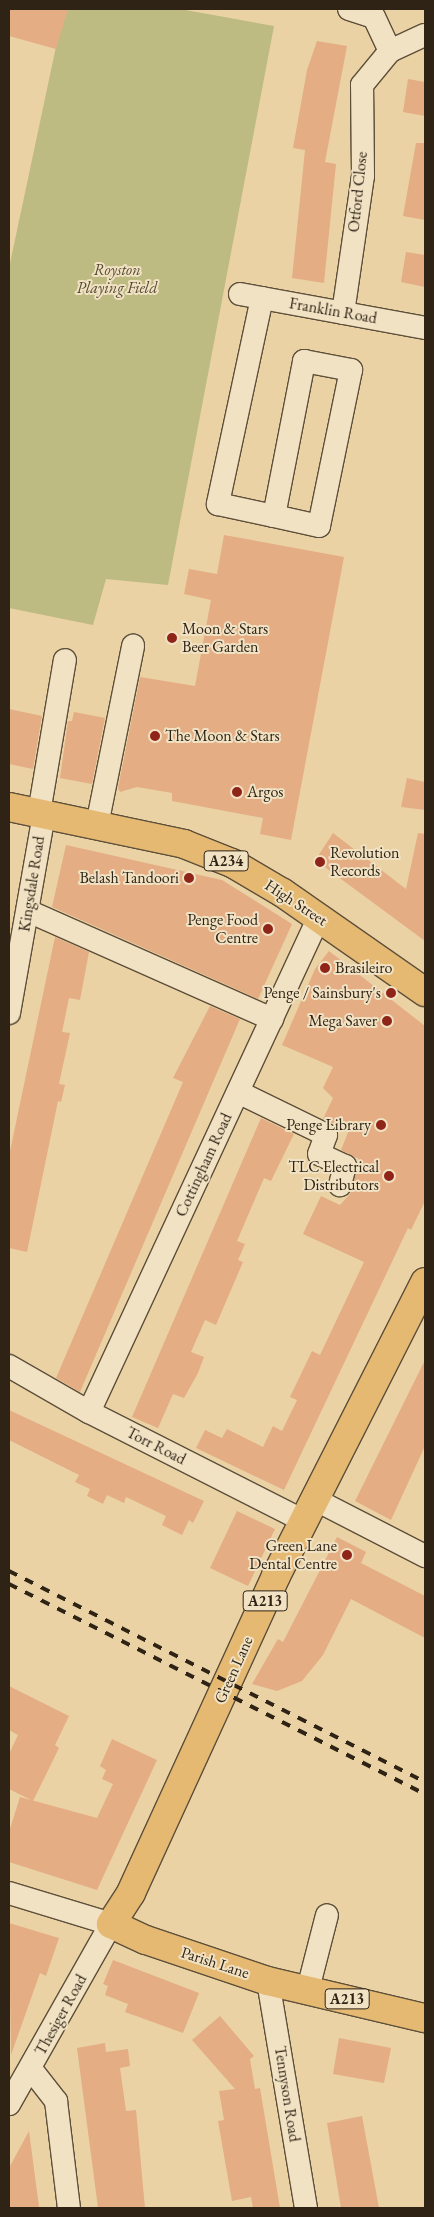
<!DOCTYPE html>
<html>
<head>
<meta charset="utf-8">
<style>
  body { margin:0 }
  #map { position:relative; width:434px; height:2217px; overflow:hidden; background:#ead2a5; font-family:"EB Garamond",serif }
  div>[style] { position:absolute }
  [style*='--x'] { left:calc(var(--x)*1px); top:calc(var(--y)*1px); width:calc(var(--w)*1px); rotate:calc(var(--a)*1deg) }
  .green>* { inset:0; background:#bdba82 }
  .building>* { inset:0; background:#e4ad84 }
  .roads { filter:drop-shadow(1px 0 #5d4f39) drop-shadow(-1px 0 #5d4f39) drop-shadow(0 1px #5d4f39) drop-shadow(0 -1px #5d4f39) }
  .minor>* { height:22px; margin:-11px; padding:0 11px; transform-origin:11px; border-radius:11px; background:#f1e2c4 }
  .major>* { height:28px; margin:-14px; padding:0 14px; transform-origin:14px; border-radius:14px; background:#e5b972 }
  .rail>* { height:4px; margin-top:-2px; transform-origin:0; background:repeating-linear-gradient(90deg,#2e2315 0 9px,transparent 0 18px) }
  .dots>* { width:14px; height:14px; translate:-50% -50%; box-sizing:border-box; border:2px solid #f1e2c4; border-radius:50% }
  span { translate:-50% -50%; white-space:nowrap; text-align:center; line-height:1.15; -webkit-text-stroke:4px #f1e2c4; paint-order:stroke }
  .shield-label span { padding:1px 4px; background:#f1e2c4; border:1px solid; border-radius:4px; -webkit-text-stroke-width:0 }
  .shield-label { font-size:15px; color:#2e2315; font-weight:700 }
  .street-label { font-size:16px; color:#2e2315 }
  .park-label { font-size:16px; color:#524930; font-style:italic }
  .poi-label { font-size:16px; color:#2e2315 }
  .left { translate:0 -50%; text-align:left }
  .right { translate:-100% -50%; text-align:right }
  .frame { position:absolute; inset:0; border:10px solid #2e2315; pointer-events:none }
</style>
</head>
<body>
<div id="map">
  <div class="green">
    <i style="clip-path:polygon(64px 9px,180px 9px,274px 26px,168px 585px,106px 579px,93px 625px,9px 608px,9px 268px)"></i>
  </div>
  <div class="building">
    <i style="clip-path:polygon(9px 9px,68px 9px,56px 49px,9px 36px)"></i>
    <i style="clip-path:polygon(317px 41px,347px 46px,325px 162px,336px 164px,324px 283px,292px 278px,305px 150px,293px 148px,307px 70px)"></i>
    <i style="clip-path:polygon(408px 79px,425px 82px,425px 116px,403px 112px)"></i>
    <i style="clip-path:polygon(416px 143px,425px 143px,425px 220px,403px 216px)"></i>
    <i style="clip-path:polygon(406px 252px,425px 255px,425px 287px,401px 282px)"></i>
    <i style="clip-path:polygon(224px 535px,344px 557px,291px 840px,260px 834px,263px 818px,172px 801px,172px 793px,137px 787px,120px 792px,118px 788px,140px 677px,195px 686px,211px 600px,184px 594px,189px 569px,217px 574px)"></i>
    <i style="clip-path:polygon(9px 709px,42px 716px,33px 769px,9px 764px)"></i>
    <i style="clip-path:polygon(74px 712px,105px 718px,92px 784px,60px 778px,68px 721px,72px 721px)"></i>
    <i style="clip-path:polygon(407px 778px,425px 782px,425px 810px,401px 807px)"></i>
    <i style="clip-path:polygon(333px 833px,406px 889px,418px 833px,425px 834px,425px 941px,318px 862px,318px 856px)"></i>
    <i style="clip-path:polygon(66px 845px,222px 880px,292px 924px,258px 999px,52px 907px)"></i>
    <i style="clip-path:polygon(55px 937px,89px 952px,80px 1000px,69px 998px,62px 1032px,70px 1033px,59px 1084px,65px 1085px,61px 1102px,58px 1101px,27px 1252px,9px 1248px,9px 1156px)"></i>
    <i style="clip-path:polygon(329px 951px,425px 1026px,425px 1201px,411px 1230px,408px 1228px,284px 1490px,196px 1448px,205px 1430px,222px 1438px,227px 1429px,263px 1447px,273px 1426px,282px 1431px,297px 1400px,290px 1397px,312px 1351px,320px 1355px,364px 1262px,303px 1234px,321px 1196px,340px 1205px,350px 1194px,359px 1159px,341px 1150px,349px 1130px,323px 1119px,333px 1098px,323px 1088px,333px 1067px,282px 1045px,315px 969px)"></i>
    <i style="clip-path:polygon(210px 1006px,240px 1019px,80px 1392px,56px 1378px,183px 1082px,173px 1078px)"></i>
    <i style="clip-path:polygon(261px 1118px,294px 1134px,271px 1181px,264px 1178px,237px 1241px,245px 1244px,238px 1260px,243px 1262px,216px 1325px,205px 1320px,191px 1352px,204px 1357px,198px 1373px,184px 1398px,173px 1394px,158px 1428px,132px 1417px)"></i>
    <i style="clip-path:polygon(425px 1360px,425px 1446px,391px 1520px,355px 1501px)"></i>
    <i style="clip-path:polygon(9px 1410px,204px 1501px,193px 1523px,189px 1520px,182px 1535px,162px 1525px,166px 1516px,126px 1497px,124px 1503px,107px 1495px,103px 1504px,87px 1496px,90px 1489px,75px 1482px,79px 1475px,9px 1440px)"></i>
    <i style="clip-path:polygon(237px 1511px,275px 1529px,248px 1586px,210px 1568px)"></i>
    <i style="clip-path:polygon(337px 1537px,366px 1552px,361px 1563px,425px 1596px,425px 1638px,351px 1599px,323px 1655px,302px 1681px,277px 1691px,252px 1684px,278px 1639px,283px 1642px)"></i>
    <i style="clip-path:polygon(9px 1686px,69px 1716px,55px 1745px,59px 1748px,33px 1801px,9px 1789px,9px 1754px,18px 1735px,9px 1730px)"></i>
    <i style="clip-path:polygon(112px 1739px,157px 1760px,97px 1890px,9px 1862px,9px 1832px,20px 1797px,97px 1818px,113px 1784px,102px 1779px,106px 1770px,100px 1766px)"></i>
    <i style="clip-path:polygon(9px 1923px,59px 1938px,46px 1976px,40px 1973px,11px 2055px)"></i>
    <i style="clip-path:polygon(113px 1960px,199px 1993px,183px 2033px,125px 2012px,128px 2004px,105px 1995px,108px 1986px,103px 1984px)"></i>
    <i style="clip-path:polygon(220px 2016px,254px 2056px,250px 2059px,255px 2089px,260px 2088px,280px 2208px,253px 2208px,251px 2197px,232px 2201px,218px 2121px,224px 2120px,219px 2091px,235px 2089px,192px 2040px)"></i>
    <i style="clip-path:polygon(339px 2038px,391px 2048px,384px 2083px,333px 2074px)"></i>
    <i style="clip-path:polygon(105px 2043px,106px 2052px,128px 2049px,130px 2066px,120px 2068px,126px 2111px,136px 2110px,145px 2208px,98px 2208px,77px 2048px)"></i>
    <i style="clip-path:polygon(362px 2116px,379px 2208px,341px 2208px,327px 2123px)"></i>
    <i style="clip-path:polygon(29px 2131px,39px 2207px,9px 2208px,9px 2168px)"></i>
  </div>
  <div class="roads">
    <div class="minor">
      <i style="--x:349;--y:9;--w:26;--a:18"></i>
      <i style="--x:374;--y:17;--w:38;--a:65"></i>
      <i style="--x:240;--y:294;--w:188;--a:10.4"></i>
      <i style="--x:262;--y:298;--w:211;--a:102.1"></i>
      <i style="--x:218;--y:504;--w:57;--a:12.1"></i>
      <i style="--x:343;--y:313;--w:138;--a:-81.7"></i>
      <i style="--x:363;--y:176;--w:91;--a:-90.6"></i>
      <i style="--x:362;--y:85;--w:44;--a:-50.5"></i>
      <i style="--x:390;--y:51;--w:38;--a:-25"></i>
      <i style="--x:304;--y:361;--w:48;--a:10.8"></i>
      <i style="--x:351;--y:370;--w:159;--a:101.6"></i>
      <i style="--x:319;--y:526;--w:46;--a:-167.5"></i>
      <i style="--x:274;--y:516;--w:158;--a:-79"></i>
      <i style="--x:39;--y:813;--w:155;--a:-80.4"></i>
      <i style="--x:97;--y:825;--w:183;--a:-78.6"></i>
      <i style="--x:28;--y:911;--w:267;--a:23.9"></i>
      <i style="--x:9;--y:1013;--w:202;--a:-80"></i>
      <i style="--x:238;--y:1092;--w:98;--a:26"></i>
      <i style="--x:326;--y:1135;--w:20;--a:110"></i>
      <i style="--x:319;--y:1154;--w:29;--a:25"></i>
      <i style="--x:345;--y:1166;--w:20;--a:105"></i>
      <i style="--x:9;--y:1366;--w:92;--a:29.9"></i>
      <i style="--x:89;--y:1412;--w:241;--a:26.9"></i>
      <i style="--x:89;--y:1412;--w:546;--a:-65.08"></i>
      <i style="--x:316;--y:1500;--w:123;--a:27.2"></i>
      <i style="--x:9;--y:1893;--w:107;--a:16.9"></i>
      <i style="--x:111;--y:1924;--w:207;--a:119.5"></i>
      <i style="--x:268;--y:1981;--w:230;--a:80.5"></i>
      <i style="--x:308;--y:1989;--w:76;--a:-75.6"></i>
      <i style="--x:31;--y:2069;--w:41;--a:52"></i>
      <i style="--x:56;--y:2101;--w:108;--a:83.1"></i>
    </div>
    <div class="major">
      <i style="--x:9;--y:807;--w:179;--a:11.9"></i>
      <i style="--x:184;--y:844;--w:52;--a:21.6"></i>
      <i style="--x:232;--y:863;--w:59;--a:30.5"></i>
      <i style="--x:283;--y:893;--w:173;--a:34.9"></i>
      <i style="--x:425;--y:1282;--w:330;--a:116.9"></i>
      <i style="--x:276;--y:1576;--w:349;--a:114.6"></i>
      <i style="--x:131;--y:1893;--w:37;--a:123"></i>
      <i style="--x:111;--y:1924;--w:38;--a:25"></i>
      <i style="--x:146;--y:1940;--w:129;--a:18.6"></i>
      <i style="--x:268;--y:1981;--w:161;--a:13.3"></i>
    </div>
  </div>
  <div class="rail">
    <i style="--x:9;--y:1571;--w:466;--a:26.9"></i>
    <i style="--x:9;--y:1584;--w:466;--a:26.8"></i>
  </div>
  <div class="dots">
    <i style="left:172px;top:638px;background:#8f2418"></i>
    <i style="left:155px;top:736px;background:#8f2418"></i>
    <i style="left:237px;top:792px;background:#8f2418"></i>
    <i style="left:320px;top:862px;background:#8f2418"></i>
    <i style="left:189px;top:878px;background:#8f2418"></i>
    <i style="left:268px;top:929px;background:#8f2418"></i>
    <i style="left:325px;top:968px;background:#8f2418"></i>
    <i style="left:391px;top:993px;background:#8f2418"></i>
    <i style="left:387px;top:1021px;background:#8f2418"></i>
    <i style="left:381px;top:1125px;background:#8f2418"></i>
    <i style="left:389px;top:1176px;background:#8f2418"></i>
    <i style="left:347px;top:1555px;background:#8f2418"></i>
  </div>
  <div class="shield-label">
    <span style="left:226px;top:861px">A234</span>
    <span style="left:265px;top:1601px">A213</span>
    <span style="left:347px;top:1999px">A213</span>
  </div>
  <div class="street-label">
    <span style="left:358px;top:192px;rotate:-84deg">Otford Close</span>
    <span style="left:333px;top:311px;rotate:10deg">Franklin Road</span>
    <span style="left:32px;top:884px;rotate:-81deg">Kingsdale Road</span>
    <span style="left:296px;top:903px;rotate:33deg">High Street</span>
    <span style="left:204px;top:1165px;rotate:-65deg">Cottingham Road</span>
    <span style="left:156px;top:1446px;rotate:27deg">Torr Road</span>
    <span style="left:234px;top:1670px;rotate:-66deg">Green Lane</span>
    <span style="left:215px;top:1963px;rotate:18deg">Parish Lane</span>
    <span style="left:61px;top:2015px;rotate:-61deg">Thesiger Road</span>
    <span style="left:287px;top:2094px;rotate:81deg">Tennyson Road</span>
  </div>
  <div class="park-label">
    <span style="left:117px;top:279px">Royston<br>Playing Field</span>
  </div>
  <div class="poi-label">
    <span class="left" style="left:182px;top:638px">Moon &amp; Stars<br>Beer Garden</span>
    <span class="left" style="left:165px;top:736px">The Moon &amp; Stars</span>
    <span class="left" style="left:247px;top:792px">Argos</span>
    <span class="left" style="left:330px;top:862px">Revolution<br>Records</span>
    <span class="right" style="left:179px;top:878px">Belash Tandoori</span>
    <span class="right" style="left:258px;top:929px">Penge Food<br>Centre</span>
    <span class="left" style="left:335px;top:968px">Brasileiro</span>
    <span class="right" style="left:381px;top:993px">Penge / Sainsbury's</span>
    <span class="right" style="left:377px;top:1021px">Mega Saver</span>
    <span class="right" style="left:371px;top:1125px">Penge Library</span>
    <span class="right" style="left:379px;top:1176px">TLC Electrical<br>Distributors</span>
    <span class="right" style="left:337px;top:1555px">Green Lane<br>Dental Centre</span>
  </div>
  <div class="frame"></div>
</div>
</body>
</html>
